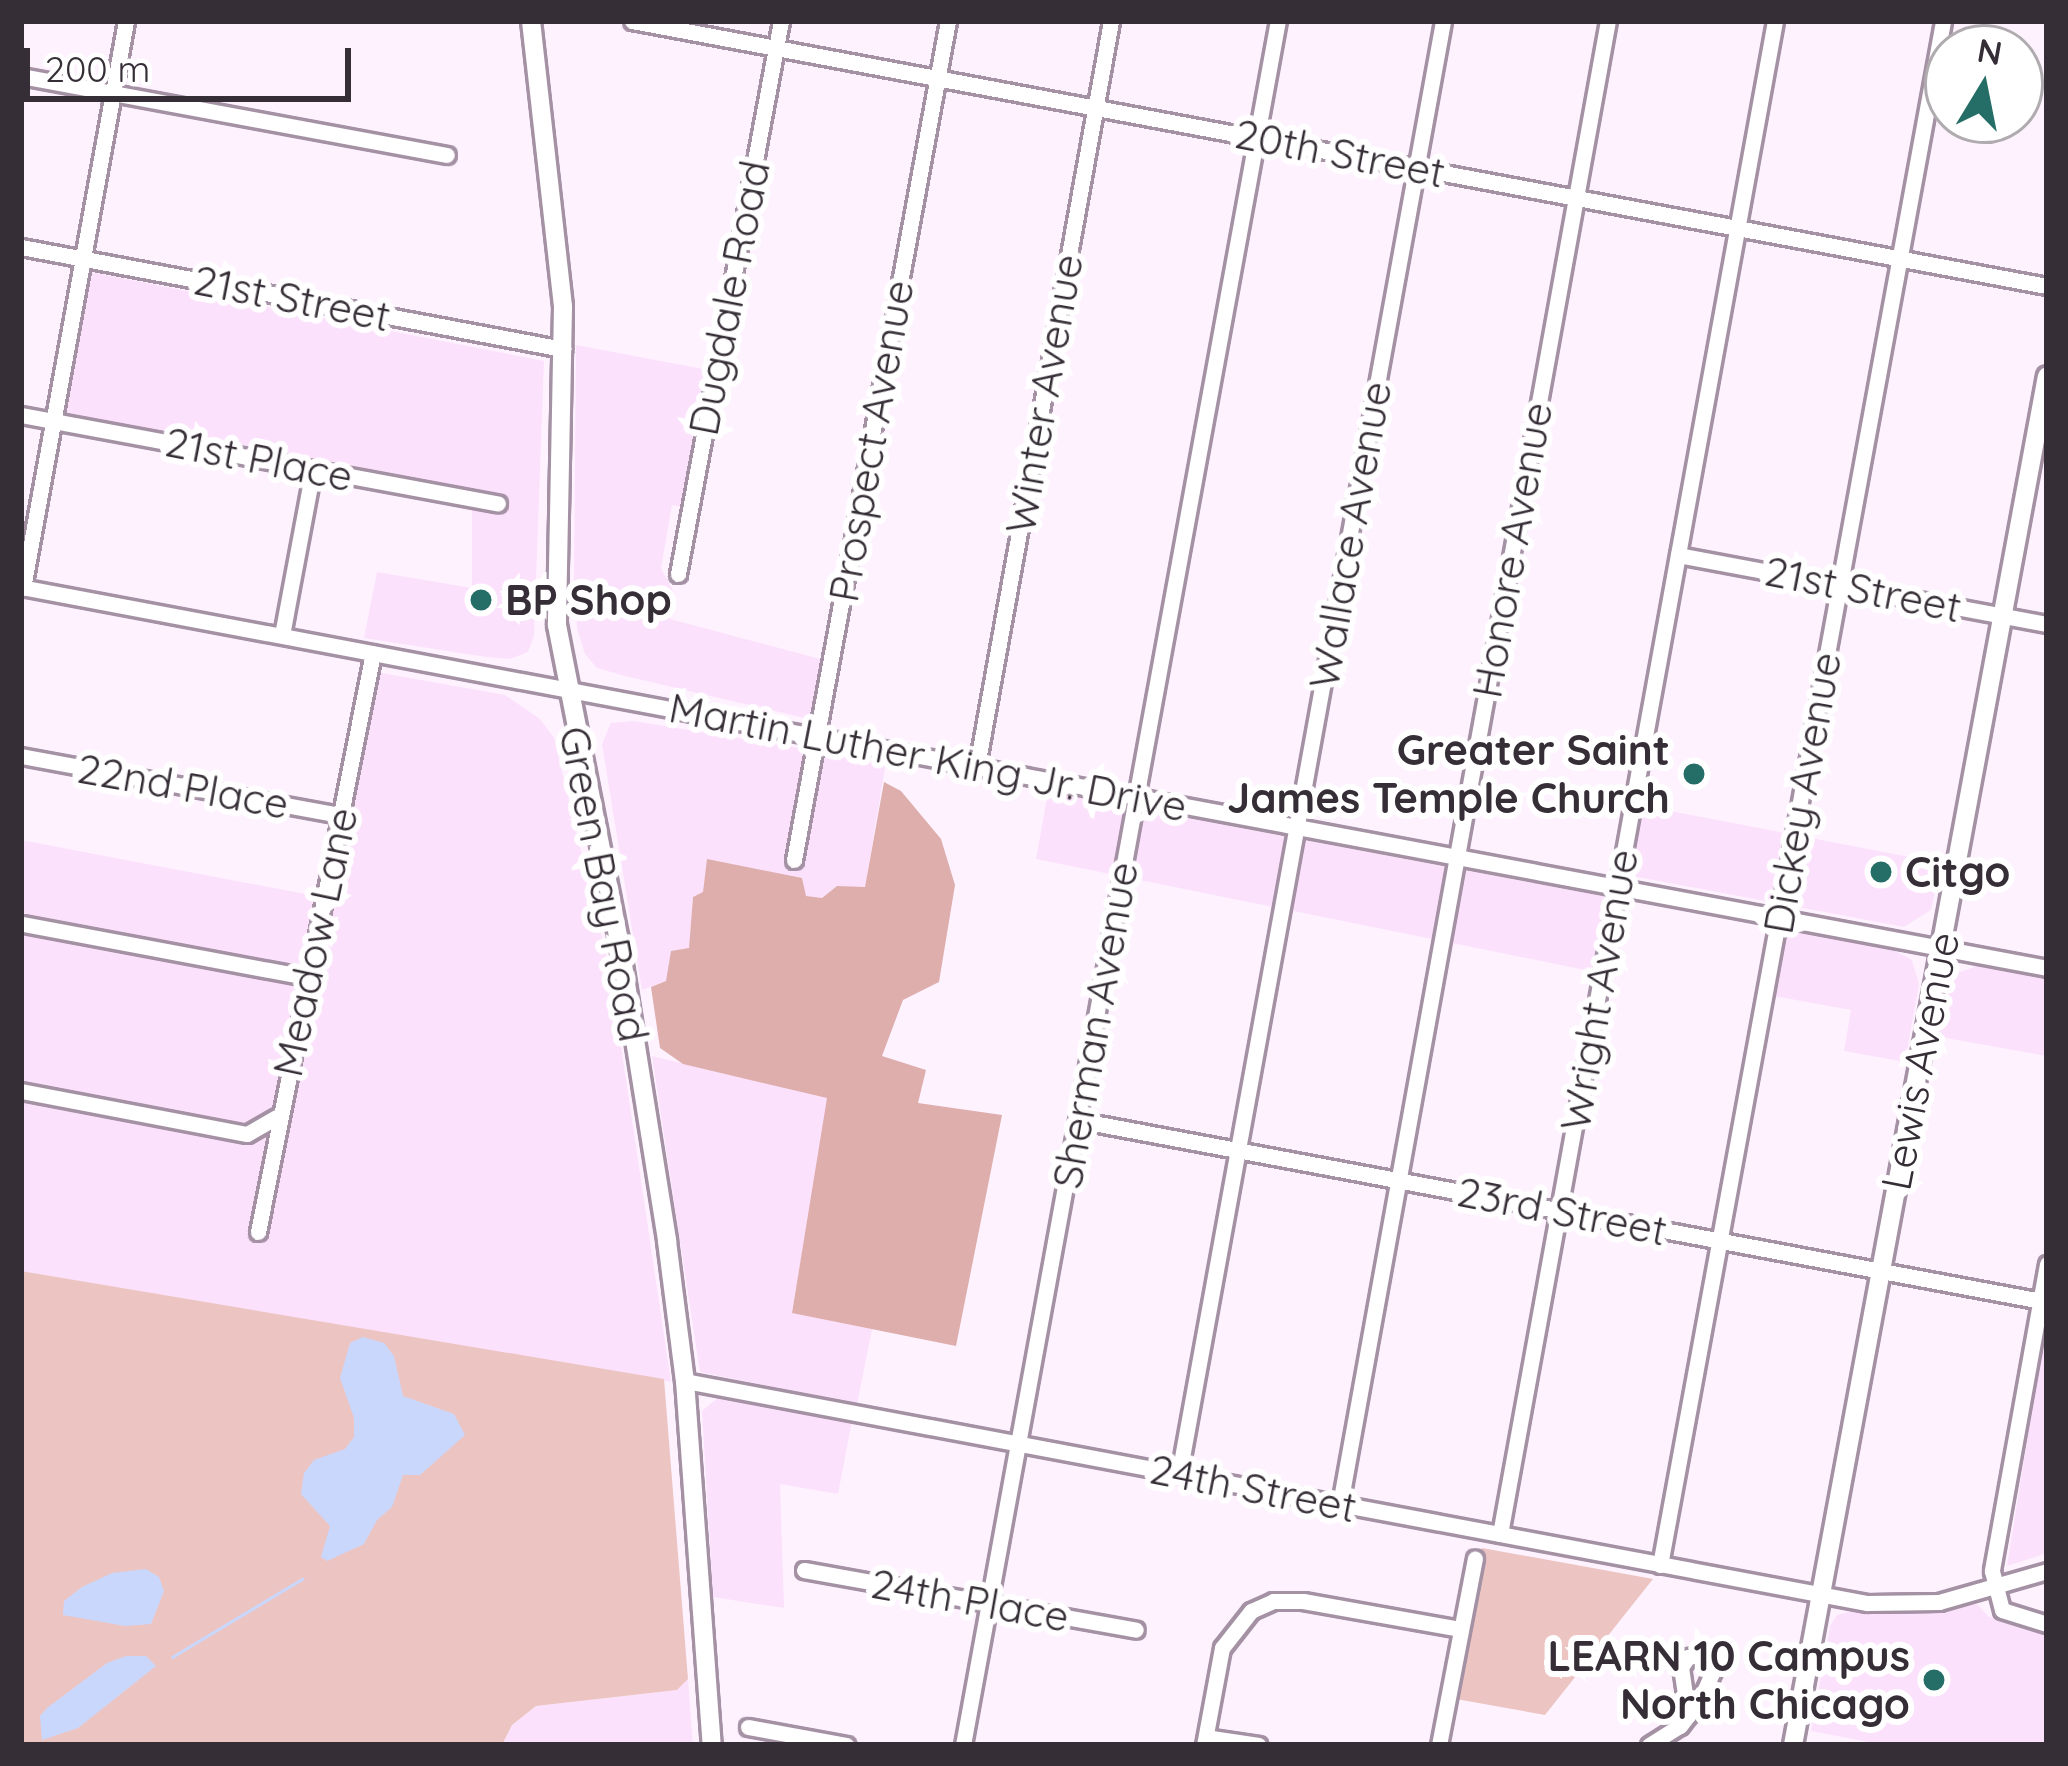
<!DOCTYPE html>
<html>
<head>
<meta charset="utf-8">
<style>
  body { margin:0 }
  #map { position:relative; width:2068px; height:1766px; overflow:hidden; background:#fef2ff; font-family:Quicksand,sans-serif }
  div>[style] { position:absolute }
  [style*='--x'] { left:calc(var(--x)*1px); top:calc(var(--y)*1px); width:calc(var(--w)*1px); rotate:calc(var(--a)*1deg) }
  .built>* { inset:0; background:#fce1fc }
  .green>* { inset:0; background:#ecc5c3 }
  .forest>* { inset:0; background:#ddaeac }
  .water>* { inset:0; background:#c9d7fd }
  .stream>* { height:3px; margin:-1.5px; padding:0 1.5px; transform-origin:1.5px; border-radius:1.5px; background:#c9d7fd }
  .roads { filter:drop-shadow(3px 0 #a491a4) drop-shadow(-3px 0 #a491a4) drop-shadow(0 3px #a491a4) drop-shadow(0 -3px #a491a4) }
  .minor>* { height:15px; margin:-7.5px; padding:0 7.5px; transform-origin:7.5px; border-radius:7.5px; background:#fff }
  .major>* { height:18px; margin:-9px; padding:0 9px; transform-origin:9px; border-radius:9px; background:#fff }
  .dots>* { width:33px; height:33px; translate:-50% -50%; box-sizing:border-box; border:6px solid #fff; border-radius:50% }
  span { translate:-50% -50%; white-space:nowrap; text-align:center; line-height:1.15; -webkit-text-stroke:12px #fff; paint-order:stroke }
  .street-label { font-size:42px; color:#362e36 }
  .poi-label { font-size:42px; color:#362e36; font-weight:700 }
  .left { translate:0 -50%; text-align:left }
  .right { translate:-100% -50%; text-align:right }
  .frame { position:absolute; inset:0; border:24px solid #362e36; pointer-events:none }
  .north { position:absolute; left:1924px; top:24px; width:120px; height:120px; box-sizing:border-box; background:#fff; border:3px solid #afabaf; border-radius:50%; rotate:10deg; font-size:33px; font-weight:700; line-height:48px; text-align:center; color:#362e36 }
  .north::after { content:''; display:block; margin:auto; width:42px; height:54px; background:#256e67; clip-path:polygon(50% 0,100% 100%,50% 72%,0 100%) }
  .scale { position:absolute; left:24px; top:48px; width:327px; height:54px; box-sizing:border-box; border:6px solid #362e36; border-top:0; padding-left:15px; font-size:36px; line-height:42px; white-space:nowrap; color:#362e36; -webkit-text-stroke:9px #fff; paint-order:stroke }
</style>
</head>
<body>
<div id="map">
  <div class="built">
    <i style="clip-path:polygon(90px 272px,544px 361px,534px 636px,528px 652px,510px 659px,486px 657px,364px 638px,377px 572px,472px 588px,472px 493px,63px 414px)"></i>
    <i style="clip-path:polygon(576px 345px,708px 370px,684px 507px,672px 505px,661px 568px,674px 593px,670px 619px,839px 664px,831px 724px,625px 676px,597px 668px,585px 654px,577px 628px,574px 579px)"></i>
    <i style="clip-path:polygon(359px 669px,505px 695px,540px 719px,554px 738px,610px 972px,671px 1382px,21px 1271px,21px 840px,321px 897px)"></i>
    <i style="clip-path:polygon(633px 721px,886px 762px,865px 888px,837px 886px,822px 898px,805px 896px,801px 878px,703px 893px,693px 897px,689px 949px,666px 981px,642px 990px,602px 744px,611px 723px)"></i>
    <i style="clip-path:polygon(1048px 792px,1629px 901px,1615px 976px,1036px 859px)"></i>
    <i style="clip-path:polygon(1623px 802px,1941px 863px,1931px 910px,1904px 927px,1611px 872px)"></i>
    <i style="clip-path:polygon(1767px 926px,1893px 950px,1912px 960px,1919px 984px,1905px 1062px,1844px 1051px,1851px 1010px,1757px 993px)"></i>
    <i style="clip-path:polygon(1977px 966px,2047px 979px,2047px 1056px,1935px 1036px,1949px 976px)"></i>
    <i style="clip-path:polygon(652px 1056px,828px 1098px,792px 1312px,872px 1329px,857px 1404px,700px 1372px)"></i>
    <i style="clip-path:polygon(2047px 1317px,2047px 1553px,2007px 1566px)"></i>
    <i style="clip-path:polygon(720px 1396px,852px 1421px,838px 1494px,780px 1484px,784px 1608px,713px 1597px,702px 1411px)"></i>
    <i style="clip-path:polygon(1977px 1604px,1989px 1617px,2047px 1628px,2047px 1745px,1884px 1745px,1811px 1731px,1830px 1626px,1837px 1615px,1856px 1610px,1921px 1614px)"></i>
    <i style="clip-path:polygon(688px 1679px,693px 1745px,502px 1745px,512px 1725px,536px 1706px,677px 1690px)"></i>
  </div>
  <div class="green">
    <i style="clip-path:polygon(21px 1271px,664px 1379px,688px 1679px,677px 1690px,536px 1706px,512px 1725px,502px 1745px,21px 1745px)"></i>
    <i style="clip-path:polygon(1482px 1548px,1653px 1579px,1545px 1715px,1456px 1699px)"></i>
  </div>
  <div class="forest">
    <i style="clip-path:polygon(884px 782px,901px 791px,941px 839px,955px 885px,939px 982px,903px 1000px,882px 1056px,926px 1070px,918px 1103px,1002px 1115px,956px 1346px,792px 1313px,827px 1098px,683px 1064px,660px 1048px,651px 987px,666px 981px,671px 951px,689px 948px,693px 897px,703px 892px,707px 859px,802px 878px,806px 896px,822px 898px,837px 886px,865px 887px)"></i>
  </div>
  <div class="water">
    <i style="clip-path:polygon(363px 1337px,384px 1343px,394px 1356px,403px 1396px,454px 1414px,465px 1435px,420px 1475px,403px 1475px,392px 1507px,377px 1520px,364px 1544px,327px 1561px,321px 1557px,330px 1526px,301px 1494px,304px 1473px,314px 1460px,345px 1449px,354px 1437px,354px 1418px,340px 1378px,350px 1343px)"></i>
    <i style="clip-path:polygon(146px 1569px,159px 1577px,164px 1591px,151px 1624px,125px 1626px,63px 1615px,64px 1601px,82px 1587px,112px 1573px)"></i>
    <i style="clip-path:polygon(126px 1656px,146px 1656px,156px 1666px,78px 1728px,42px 1740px,40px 1716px,47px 1708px,107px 1663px)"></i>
  </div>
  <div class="stream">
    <i style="--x:172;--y:1657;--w:152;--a:-31"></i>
  </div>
  <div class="roads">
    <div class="minor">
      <i style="--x:632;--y:21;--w:1440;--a:10.61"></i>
      <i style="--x:21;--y:76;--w:433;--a:10.5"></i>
      <i style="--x:21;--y:247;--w:552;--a:10.66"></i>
      <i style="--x:21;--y:415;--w:485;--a:10.5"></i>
      <i style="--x:1678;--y:555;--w:375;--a:10.6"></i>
      <i style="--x:678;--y:574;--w:563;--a:-79.45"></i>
      <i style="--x:21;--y:587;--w:2062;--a:10.65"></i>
      <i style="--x:23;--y:588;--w:576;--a:-79.7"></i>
      <i style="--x:282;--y:635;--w:169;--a:-79.4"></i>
      <i style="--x:21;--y:756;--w:329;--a:10.5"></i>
      <i style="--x:977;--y:766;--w:757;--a:-79.8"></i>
      <i style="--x:794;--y:860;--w:853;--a:-79.6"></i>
      <i style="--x:23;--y:924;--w:293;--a:10.6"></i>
      <i style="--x:21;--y:1091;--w:230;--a:10.8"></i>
      <i style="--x:247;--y:1134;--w:34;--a:-30"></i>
      <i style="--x:1077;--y:1120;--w:987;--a:10.63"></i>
      <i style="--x:258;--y:1232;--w:590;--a:-78.77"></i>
      <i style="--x:2047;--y:1264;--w:312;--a:100.2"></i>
      <i style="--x:1992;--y:1571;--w:40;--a:75.6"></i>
      <i style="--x:2002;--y:1610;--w:47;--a:17.3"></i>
      <i style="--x:685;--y:1381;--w:1203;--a:10.64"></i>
      <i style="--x:1867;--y:1603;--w:72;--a:-0.8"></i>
      <i style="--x:1939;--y:1602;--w:112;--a:-16"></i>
      <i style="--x:1179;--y:1474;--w:1477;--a:-79.7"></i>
      <i style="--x:1340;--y:1504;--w:1507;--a:-79.76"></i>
      <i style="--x:1500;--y:1534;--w:1538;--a:-79.7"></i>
      <i style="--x:1660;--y:1565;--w:1570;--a:-79.61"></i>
      <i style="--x:804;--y:1570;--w:337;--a:10.2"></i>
      <i style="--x:748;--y:1727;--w:100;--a:10.4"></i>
      <i style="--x:1206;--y:1737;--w:53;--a:8.7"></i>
      <i style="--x:963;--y:1745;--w:1753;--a:-79.65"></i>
      <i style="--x:1204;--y:1745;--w:99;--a:-79.5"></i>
      <i style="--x:1222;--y:1648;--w:47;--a:-51.9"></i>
      <i style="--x:1251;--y:1611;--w:24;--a:-24"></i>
      <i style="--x:1273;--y:1601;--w:30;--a:0"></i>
      <i style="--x:1303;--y:1601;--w:159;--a:10.1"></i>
      <i style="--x:1439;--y:1745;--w:190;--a:-79.1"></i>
      <i style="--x:1649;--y:1745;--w:36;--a:-32"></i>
      <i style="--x:1680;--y:1726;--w:35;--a:-53"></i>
      <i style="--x:1701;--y:1698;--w:35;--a:-66"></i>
      <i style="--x:1715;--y:1666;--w:16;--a:-130"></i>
      <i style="--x:1705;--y:1654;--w:17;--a:170"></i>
      <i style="--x:1688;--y:1657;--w:12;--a:125"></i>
      <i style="--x:1681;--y:1667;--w:49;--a:81.7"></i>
    </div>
    <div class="major">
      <i style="--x:531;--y:21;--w:288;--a:83.6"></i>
      <i style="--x:563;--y:307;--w:318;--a:91.1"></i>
      <i style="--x:557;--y:625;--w:321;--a:78.9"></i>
      <i style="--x:619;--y:940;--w:305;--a:80.9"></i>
      <i style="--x:667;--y:1241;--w:141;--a:82.7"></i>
      <i style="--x:685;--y:1381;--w:365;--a:85.8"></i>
      <i style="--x:1793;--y:1745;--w:1392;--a:-79.49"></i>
    </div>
  </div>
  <div class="dots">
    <i style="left:481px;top:600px;background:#256e67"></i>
    <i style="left:1694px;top:774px;background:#256e67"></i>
    <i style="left:1881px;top:872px;background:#256e67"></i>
    <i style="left:1934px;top:1680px;background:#256e67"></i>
  </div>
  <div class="street-label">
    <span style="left:1340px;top:153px;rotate:11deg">20th Street</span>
    <span style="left:292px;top:298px;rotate:11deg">21st Street</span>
    <span style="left:729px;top:298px;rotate:-79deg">Dugdale Road</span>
    <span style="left:1044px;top:394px;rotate:-80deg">Winter Avenue</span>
    <span style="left:871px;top:441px;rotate:-80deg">Prospect Avenue</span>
    <span style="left:259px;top:459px;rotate:11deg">21st Place</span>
    <span style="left:1350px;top:535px;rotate:-80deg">Wallace Avenue</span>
    <span style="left:1512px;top:550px;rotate:-80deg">Honore Avenue</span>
    <span style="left:1863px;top:589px;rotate:11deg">21st Street</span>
    <span style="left:928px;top:757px;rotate:11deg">Martin Luther King Jr. Drive</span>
    <span style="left:183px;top:786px;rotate:10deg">22nd Place</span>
    <span style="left:1802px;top:793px;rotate:-80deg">Dickey Avenue</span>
    <span style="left:604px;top:884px;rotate:79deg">Green Bay Road</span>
    <span style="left:315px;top:942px;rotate:-78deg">Meadow Lane</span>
    <span style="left:1599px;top:990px;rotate:-80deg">Wright Avenue</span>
    <span style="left:1095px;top:1025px;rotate:-80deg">Sherman Avenue</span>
    <span style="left:1920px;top:1061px;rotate:-79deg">Lewis Avenue</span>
    <span style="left:1562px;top:1211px;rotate:11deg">23rd Street</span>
    <span style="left:1253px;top:1488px;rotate:11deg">24th Street</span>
    <span style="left:970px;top:1600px;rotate:10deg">24th Place</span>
  </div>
  <div class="poi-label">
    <span class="left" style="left:505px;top:600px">BP Shop</span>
    <span class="right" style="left:1670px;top:774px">Greater Saint<br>James Temple Church</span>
    <span class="left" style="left:1905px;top:872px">Citgo</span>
    <span class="right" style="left:1910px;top:1680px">LEARN 10 Campus<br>North Chicago</span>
  </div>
  <div class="frame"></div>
  <div class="north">N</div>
  <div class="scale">200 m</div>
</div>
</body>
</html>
